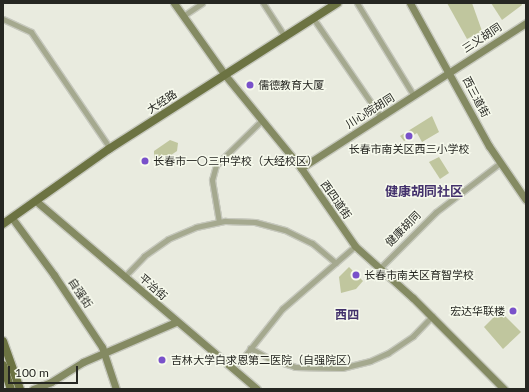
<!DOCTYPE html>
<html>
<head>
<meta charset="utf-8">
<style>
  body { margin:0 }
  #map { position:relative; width:529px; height:392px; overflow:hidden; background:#e9ebdf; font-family:Lato,"Noto Sans SC",sans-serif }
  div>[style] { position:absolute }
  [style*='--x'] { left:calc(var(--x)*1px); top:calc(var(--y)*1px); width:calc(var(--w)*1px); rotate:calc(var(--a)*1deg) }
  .green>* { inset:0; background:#c0c69e }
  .street-tunnel>* { height:5px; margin-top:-2.5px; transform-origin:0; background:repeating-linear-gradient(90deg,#c2c4b9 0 5px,transparent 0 7.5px) }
  .roads { filter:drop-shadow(1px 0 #c6c8bd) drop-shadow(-1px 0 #c6c8bd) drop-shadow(0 1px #c6c8bd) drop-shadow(0 -1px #c6c8bd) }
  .street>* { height:5px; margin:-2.5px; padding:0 2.5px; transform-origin:2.5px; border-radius:2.5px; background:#a5a98f }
  .secondary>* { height:7px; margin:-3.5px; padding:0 3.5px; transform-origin:3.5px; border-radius:3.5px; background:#848a62 }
  .primary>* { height:8px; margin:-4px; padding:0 4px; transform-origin:4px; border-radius:4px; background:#6c7342 }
  .dots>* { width:11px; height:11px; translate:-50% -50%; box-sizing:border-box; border:2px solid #f6f9ec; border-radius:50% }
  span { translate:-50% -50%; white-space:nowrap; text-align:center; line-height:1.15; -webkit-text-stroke:3px #f6f9ec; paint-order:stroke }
  .street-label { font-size:11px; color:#262722 }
  .poi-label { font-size:11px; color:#262722 }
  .left { translate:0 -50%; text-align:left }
  .right { translate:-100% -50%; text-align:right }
  .neighbourhood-label { font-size:12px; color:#43316c; font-weight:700 }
  .quarter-label { font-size:13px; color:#43316c; font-weight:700 }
  .frame { position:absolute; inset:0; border:4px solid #262722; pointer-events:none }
  .scale { position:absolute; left:8px; top:366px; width:70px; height:18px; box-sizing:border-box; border:2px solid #262722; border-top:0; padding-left:5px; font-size:12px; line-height:14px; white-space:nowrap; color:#262722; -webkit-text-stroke:3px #f6f9ec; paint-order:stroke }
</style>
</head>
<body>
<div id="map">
  <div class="green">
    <i style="clip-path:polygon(447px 3px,472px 3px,482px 31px,467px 39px)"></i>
    <i style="clip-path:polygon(491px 3px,521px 3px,522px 5px,502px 20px)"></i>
    <i style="clip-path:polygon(432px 116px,439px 132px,422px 142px,417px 133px,404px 141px,400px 136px)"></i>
    <i style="clip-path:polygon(170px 140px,178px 143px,177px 151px,161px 162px,154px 160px,154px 151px)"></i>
    <i style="clip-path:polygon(439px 157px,449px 173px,440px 179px,429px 162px)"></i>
    <i style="clip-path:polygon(349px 267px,363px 281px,356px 289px,341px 293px,339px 277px)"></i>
    <i style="clip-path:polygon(500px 311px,521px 332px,503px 349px,484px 327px)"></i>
  </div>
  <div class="street-tunnel">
    <i style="--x:237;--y:366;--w:10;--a:-53"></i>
  </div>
  <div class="roads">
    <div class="street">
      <i style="--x:263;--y:3;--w:35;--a:57"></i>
      <i style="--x:357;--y:3;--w:109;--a:58.5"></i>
      <i style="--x:183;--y:16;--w:23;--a:-34"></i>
      <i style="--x:313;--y:18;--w:119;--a:55.6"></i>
      <i style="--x:3;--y:19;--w:31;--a:25"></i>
      <i style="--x:31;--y:32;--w:135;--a:55.8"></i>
      <i style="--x:219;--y:222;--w:43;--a:-99.5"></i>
      <i style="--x:212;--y:180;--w:16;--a:-75"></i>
      <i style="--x:216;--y:165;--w:64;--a:-44.4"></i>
      <i style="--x:380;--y:268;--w:79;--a:-45"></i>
      <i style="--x:436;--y:212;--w:81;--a:-37.4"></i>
      <i style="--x:124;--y:277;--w:29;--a:-46"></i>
      <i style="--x:144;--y:256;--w:29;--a:-35"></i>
      <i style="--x:168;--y:239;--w:30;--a:-23"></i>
      <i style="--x:196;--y:227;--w:30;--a:-12"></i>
      <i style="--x:225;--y:221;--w:30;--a:2"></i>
      <i style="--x:255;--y:222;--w:31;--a:15"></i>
      <i style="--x:285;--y:230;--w:30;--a:26"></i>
      <i style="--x:312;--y:243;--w:31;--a:40"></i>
      <i style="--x:250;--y:348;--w:21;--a:29"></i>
      <i style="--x:268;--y:358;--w:28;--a:18"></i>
      <i style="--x:295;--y:367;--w:47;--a:1.2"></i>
      <i style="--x:342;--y:368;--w:29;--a:-14"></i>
      <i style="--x:370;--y:361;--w:20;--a:-24"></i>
      <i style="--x:388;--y:353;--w:30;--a:-34"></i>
      <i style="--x:413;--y:336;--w:28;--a:-46"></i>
      <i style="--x:243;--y:358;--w:63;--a:-51.5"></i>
      <i style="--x:282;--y:309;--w:96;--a:-40.8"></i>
    </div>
    <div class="secondary">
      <i style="--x:174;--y:3;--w:88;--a:54.7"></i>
      <i style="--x:225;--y:75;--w:120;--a:50.7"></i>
      <i style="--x:301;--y:168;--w:95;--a:55.3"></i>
      <i style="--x:355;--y:246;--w:78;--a:41.9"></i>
      <i style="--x:413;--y:298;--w:129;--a:45"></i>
      <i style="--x:410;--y:3;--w:163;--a:61.1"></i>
      <i style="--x:489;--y:146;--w:65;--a:55.6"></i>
      <i style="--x:301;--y:168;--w:268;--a:-32.8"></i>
      <i style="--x:36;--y:201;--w:290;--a:40.4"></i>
      <i style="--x:12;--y:218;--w:71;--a:53.6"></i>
      <i style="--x:54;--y:275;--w:87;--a:56.3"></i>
      <i style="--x:102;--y:347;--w:44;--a:71.6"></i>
      <i style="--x:33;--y:389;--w:19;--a:-21"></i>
      <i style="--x:51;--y:382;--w:38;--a:-32"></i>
      <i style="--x:83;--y:362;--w:101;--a:-23.3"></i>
    </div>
    <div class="primary">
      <i style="--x:3;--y:224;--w:130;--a:-35.3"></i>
      <i style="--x:109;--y:149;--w:271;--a:-32.6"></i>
      <i style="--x:3;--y:341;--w:51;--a:70.5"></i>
      <i style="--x:3;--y:365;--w:25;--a:72"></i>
    </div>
  </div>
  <div class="dots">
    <i style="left:250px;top:85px;background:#7951ca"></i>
    <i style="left:409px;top:136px;background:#7951ca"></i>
    <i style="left:145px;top:161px;background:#7951ca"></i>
    <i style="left:356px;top:275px;background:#7951ca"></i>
    <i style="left:513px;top:311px;background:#7951ca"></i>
    <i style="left:162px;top:360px;background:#7951ca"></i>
  </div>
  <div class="street-label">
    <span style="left:482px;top:38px;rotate:-33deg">三义胡同</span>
    <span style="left:476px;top:97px;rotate:62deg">西三道街</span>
    <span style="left:162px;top:102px;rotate:-33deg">大经路</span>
    <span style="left:370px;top:111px;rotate:-32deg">川心院胡同</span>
    <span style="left:336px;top:200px;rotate:55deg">西四道街</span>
    <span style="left:403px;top:229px;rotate:-45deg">健康胡同</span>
    <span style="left:153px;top:287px;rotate:41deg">平治街</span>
    <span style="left:80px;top:293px;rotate:56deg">自强街</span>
  </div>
  <div class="poi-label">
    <span class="left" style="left:258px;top:85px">儒德教育大厦</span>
    <span style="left:409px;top:149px">长春市南关区西三小学校</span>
    <span class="left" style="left:153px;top:161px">长春市一〇三中学校（大经校区）</span>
    <span class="left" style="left:364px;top:275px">长春市南关区育智学校</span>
    <span class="right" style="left:505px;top:311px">宏达华联楼</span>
    <span class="left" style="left:171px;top:360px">吉林大学白求恩第二医院（自强院区）</span>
  </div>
  <div class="neighbourhood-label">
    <span style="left:347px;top:315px">西四</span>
  </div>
  <div class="quarter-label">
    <span style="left:424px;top:191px">健康胡同社区</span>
  </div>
  <div class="frame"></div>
  <div class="scale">100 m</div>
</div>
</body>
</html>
